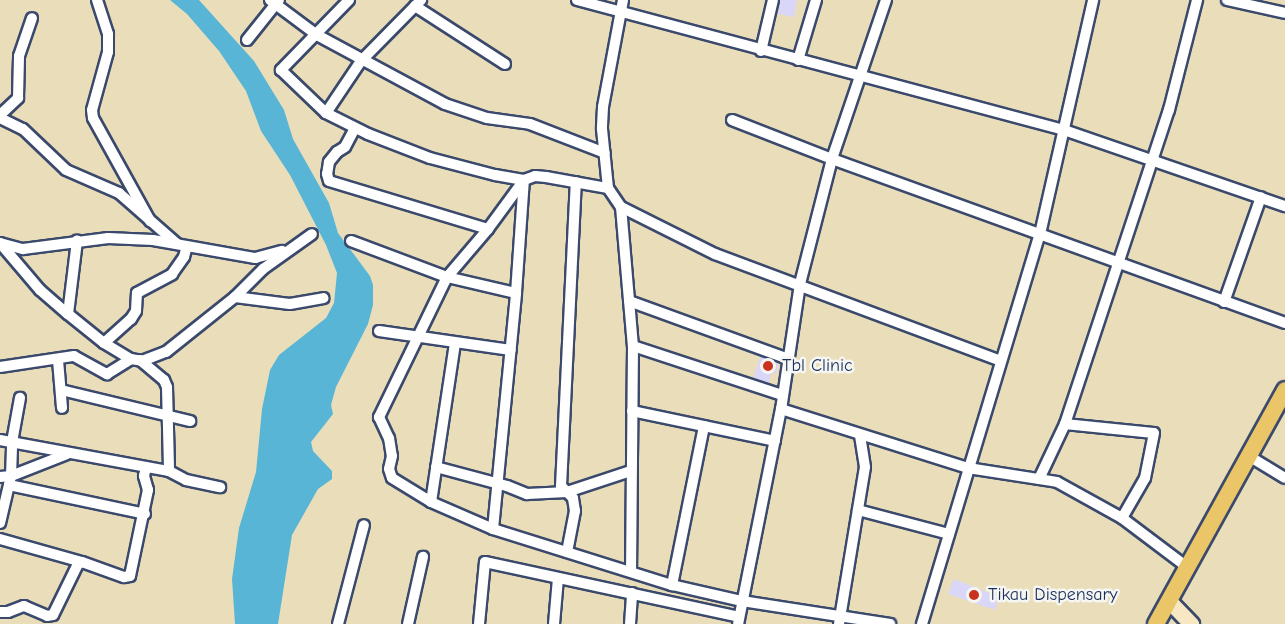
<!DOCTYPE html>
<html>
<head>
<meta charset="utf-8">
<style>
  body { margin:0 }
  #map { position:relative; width:1285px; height:624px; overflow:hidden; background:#eadeba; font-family:"Comic Neue",sans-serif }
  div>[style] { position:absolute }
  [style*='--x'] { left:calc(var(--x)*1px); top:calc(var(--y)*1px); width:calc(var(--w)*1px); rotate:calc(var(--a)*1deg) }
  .built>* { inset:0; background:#dad6f7 }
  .water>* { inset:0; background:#58b5d6 }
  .roads { filter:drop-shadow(2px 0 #3a496c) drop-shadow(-2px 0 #3a496c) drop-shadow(0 2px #3a496c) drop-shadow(0 -2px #3a496c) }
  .street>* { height:10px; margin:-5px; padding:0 5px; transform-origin:5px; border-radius:5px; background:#fff }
  .secondary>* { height:15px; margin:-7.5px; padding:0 7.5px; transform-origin:7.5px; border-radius:7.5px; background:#f7e8c3 }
  .primary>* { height:16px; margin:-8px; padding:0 8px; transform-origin:8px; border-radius:8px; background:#ebc669 }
  .dots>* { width:16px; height:16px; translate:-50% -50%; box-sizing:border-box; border:3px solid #f6f6f2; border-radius:50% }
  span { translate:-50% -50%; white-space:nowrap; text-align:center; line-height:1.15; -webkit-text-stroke:5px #f6f6f2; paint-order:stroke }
  .poi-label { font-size:18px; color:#1b2f5e }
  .left { translate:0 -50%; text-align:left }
</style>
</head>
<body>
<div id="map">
  <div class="built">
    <i style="clip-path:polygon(780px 0,797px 0,794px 17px,778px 14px)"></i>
    <i style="clip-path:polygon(761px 355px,779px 361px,776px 374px,771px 372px,769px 385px,752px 381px)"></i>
    <i style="clip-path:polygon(954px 579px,999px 597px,995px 610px,948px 594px)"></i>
  </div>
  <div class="water">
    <i style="clip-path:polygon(170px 0,199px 0,254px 61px,284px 110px,293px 139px,329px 203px,338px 233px,370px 276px,373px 285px,373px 305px,368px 324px,336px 387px,331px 405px,333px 414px,311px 442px,313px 451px,332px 471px,332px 479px,318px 489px,292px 535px,278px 624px,235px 624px,232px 579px,239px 528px,256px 472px,262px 409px,270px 370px,279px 355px,326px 318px,334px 303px,337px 273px,326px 245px,290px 175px,261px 131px,246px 91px,219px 51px,187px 14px)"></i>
  </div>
  <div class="roads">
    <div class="street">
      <i style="--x:97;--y:0;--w:36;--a:72"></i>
      <i style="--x:108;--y:34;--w:18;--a:90"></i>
      <i style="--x:108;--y:52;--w:60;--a:105.4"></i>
      <i style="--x:92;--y:110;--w:8;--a:83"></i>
      <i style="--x:93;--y:118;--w:118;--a:61"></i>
      <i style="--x:270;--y:0;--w:59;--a:36.7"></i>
      <i style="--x:317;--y:35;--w:145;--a:28.3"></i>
      <i style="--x:445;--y:104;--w:44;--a:18.4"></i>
      <i style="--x:487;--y:118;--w:43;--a:7.9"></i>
      <i style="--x:530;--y:124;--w:80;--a:21.1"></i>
      <i style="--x:349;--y:0;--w:98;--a:134.2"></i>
      <i style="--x:281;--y:70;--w:62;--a:43.7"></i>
      <i style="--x:326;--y:113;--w:47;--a:26.6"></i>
      <i style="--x:368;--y:134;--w:66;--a:21.2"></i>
      <i style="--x:430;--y:158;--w:67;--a:14.7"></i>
      <i style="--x:495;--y:175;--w:29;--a:10"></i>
      <i style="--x:524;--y:180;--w:12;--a:-20"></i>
      <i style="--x:535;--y:176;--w:11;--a:5"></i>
      <i style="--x:546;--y:177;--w:63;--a:10.1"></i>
      <i style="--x:577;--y:0;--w:504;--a:14.95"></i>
      <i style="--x:1064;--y:130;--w:234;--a:19"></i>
      <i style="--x:623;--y:0;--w:109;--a:100.6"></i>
      <i style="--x:603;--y:107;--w:22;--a:93"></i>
      <i style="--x:602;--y:129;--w:59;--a:84.2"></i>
      <i style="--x:608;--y:188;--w:23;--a:56"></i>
      <i style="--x:621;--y:207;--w:140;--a:85.1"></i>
      <i style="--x:633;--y:346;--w:225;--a:90.5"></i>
      <i style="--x:886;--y:0;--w:168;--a:108.8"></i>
      <i style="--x:832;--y:159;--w:482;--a:19.9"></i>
      <i style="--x:1227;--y:0;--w:59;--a:12.6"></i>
      <i style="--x:415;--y:6;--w:107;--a:32.8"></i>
      <i style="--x:247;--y:40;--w:51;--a:-51.3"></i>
      <i style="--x:761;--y:51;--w:52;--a:-76.8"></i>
      <i style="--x:798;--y:60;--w:63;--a:-73.3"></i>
      <i style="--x:326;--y:113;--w:63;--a:-56.1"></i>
      <i style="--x:361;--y:61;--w:86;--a:-45.5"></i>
      <i style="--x:0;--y:115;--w:25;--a:-43"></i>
      <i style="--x:18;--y:98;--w:42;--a:-88.6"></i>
      <i style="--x:19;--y:56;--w:40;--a:-71.1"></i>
      <i style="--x:0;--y:118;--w:25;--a:26"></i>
      <i style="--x:23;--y:129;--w:59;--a:43.6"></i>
      <i style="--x:66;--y:170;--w:58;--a:23.5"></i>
      <i style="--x:119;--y:193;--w:77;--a:41.3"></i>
      <i style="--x:732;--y:120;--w:107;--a:21.3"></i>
      <i style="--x:832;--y:159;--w:129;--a:104.4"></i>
      <i style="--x:800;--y:284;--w:126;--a:98.6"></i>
      <i style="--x:781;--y:409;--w:219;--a:101.3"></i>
      <i style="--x:355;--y:128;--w:21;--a:118"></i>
      <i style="--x:345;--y:147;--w:9;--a:148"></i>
      <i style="--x:337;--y:152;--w:13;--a:129"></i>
      <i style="--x:329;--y:162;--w:12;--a:99"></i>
      <i style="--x:327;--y:174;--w:7;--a:74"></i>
      <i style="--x:329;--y:181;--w:166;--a:16.8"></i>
      <i style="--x:524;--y:180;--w:61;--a:126.3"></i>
      <i style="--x:488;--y:229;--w:63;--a:130.5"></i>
      <i style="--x:447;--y:277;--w:156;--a:115.9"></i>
      <i style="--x:379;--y:417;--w:23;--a:65"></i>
      <i style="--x:389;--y:438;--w:18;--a:81"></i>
      <i style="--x:392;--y:456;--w:13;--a:103"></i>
      <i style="--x:389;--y:469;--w:9;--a:72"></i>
      <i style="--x:392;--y:478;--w:46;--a:31.6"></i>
      <i style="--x:431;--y:502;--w:68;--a:23.5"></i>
      <i style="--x:493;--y:529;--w:188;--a:17.4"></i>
      <i style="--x:672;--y:585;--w:72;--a:12.9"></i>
      <i style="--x:742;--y:601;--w:150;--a:8.8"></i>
      <i style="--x:621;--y:207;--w:105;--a:26.6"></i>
      <i style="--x:715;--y:254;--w:305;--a:20.5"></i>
      <i style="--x:351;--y:241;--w:103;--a:20.6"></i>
      <i style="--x:447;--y:277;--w:71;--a:13.1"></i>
      <i style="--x:0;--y:243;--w:62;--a:49.6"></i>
      <i style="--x:40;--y:290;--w:37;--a:41"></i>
      <i style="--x:68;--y:314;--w:46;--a:38.9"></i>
      <i style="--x:104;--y:343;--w:31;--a:31"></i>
      <i style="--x:131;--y:359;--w:11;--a:10"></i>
      <i style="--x:142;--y:361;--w:26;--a:-21"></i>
      <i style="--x:166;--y:352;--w:88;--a:-38.6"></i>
      <i style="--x:235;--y:297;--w:40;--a:-45"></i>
      <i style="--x:263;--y:269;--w:60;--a:-35.5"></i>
      <i style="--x:0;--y:243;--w:24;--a:15"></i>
      <i style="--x:23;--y:249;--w:86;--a:-7.4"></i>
      <i style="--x:108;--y:238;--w:45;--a:2.5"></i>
      <i style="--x:153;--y:240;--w:104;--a:10"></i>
      <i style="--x:255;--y:258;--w:28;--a:-15"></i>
      <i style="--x:235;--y:297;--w:55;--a:7.3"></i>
      <i style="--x:290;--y:304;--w:34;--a:-10"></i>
      <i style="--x:629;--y:301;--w:169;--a:20"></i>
      <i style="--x:1224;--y:302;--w:111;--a:-70.6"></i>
      <i style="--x:68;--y:314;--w:74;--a:-83"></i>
      <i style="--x:379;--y:331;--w:133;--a:8.2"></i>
      <i style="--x:104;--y:343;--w:36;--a:-42"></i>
      <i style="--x:131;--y:319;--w:9;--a:-58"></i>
      <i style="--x:136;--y:311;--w:18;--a:-87"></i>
      <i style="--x:137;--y:293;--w:40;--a:-28"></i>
      <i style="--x:172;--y:274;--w:21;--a:-55"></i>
      <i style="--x:184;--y:257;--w:11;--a:-75"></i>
      <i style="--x:633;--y:346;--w:157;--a:18.2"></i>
      <i style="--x:58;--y:360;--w:48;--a:85.2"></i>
      <i style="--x:140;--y:360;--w:31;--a:40"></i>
      <i style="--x:164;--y:380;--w:8;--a:67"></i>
      <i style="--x:167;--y:387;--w:84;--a:88.6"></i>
      <i style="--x:0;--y:367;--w:75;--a:-8.5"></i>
      <i style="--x:74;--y:356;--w:38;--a:29"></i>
      <i style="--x:107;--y:374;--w:28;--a:-32"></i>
      <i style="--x:61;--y:390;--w:133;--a:13.5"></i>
      <i style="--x:781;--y:409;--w:196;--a:17.5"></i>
      <i style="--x:968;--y:468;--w:90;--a:8.9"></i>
      <i style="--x:1057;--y:482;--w:74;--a:29"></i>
      <i style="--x:1122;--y:518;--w:81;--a:37"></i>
      <i style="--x:632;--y:411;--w:146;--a:11.8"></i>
      <i style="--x:1065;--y:424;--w:89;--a:5.8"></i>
      <i style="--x:1154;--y:433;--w:46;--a:101.3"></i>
      <i style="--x:1145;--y:478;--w:46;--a:119.9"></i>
      <i style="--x:0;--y:440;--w:172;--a:10.4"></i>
      <i style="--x:169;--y:471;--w:19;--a:28"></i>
      <i style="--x:186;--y:480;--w:35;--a:12"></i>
      <i style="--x:1249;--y:456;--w:42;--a:31.4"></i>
      <i style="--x:436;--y:467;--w:73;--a:15"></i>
      <i style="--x:507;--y:486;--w:22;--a:22"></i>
      <i style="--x:527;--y:494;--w:40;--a:-2.9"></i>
      <i style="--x:567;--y:492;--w:67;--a:-18.2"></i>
      <i style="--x:0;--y:477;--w:11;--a:-5"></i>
      <i style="--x:11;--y:476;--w:60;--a:-21.4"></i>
      <i style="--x:1039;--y:479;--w:61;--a:-64.7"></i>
      <i style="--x:1065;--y:424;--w:331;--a:-71.7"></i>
      <i style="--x:1169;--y:110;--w:114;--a:-75.7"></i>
      <i style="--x:9;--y:485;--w:139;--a:12"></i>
      <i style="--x:431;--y:502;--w:161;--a:-81.4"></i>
      <i style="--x:858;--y:510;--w:94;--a:14.8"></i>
      <i style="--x:0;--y:523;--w:48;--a:-76.8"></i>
      <i style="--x:11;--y:476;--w:34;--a:-88"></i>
      <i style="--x:12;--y:442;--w:45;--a:-79.7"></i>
      <i style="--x:493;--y:529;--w:237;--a:-84.4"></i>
      <i style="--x:516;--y:293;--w:113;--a:-86"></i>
      <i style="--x:0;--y:539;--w:85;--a:15.7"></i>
      <i style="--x:567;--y:552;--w:42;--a:-79"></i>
      <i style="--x:575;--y:511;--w:13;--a:-99"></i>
      <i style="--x:573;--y:498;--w:17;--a:-135"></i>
      <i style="--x:561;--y:486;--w:304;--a:-87.2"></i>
      <i style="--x:672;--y:585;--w:162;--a:-78.6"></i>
      <i style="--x:0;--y:612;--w:8;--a:0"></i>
      <i style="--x:8;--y:612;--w:17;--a:-21"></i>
      <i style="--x:24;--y:606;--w:25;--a:23"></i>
      <i style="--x:47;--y:616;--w:6;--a:-9"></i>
      <i style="--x:53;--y:615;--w:57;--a:-63.9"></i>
      <i style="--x:78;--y:564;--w:4;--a:-27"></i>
      <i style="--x:82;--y:562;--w:45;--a:19.7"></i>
      <i style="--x:124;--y:577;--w:6;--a:-9"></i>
      <i style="--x:130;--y:576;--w:88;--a:-78.2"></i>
      <i style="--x:148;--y:490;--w:15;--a:-106"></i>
      <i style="--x:144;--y:476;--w:9;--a:-77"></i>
      <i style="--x:338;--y:624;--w:102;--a:-75.3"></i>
      <i style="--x:408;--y:624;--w:69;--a:-77.4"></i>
      <i style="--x:479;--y:624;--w:62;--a:-84.5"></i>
      <i style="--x:485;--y:562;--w:260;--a:12.2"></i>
      <i style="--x:554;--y:624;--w:46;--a:-85"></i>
      <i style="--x:630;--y:624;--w:31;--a:-86"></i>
      <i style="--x:839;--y:624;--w:159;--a:-80.6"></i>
      <i style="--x:865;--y:467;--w:32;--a:-99"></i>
      <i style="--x:922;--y:624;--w:407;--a:-73.2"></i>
      <i style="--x:1040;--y:234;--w:240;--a:-77.2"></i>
    </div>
    <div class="secondary">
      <i style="--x:1169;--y:601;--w:32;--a:46"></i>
    </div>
    <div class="primary">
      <i style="--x:1156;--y:624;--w:267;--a:-61.1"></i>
    </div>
  </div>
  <div class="dots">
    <i style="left:768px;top:366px;background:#c8321e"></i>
    <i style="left:974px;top:595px;background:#c8321e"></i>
  </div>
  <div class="poi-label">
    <span class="left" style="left:782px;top:366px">Tbl Clinic</span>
    <span class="left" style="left:988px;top:595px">Tikau Dispensary</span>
  </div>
</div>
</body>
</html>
